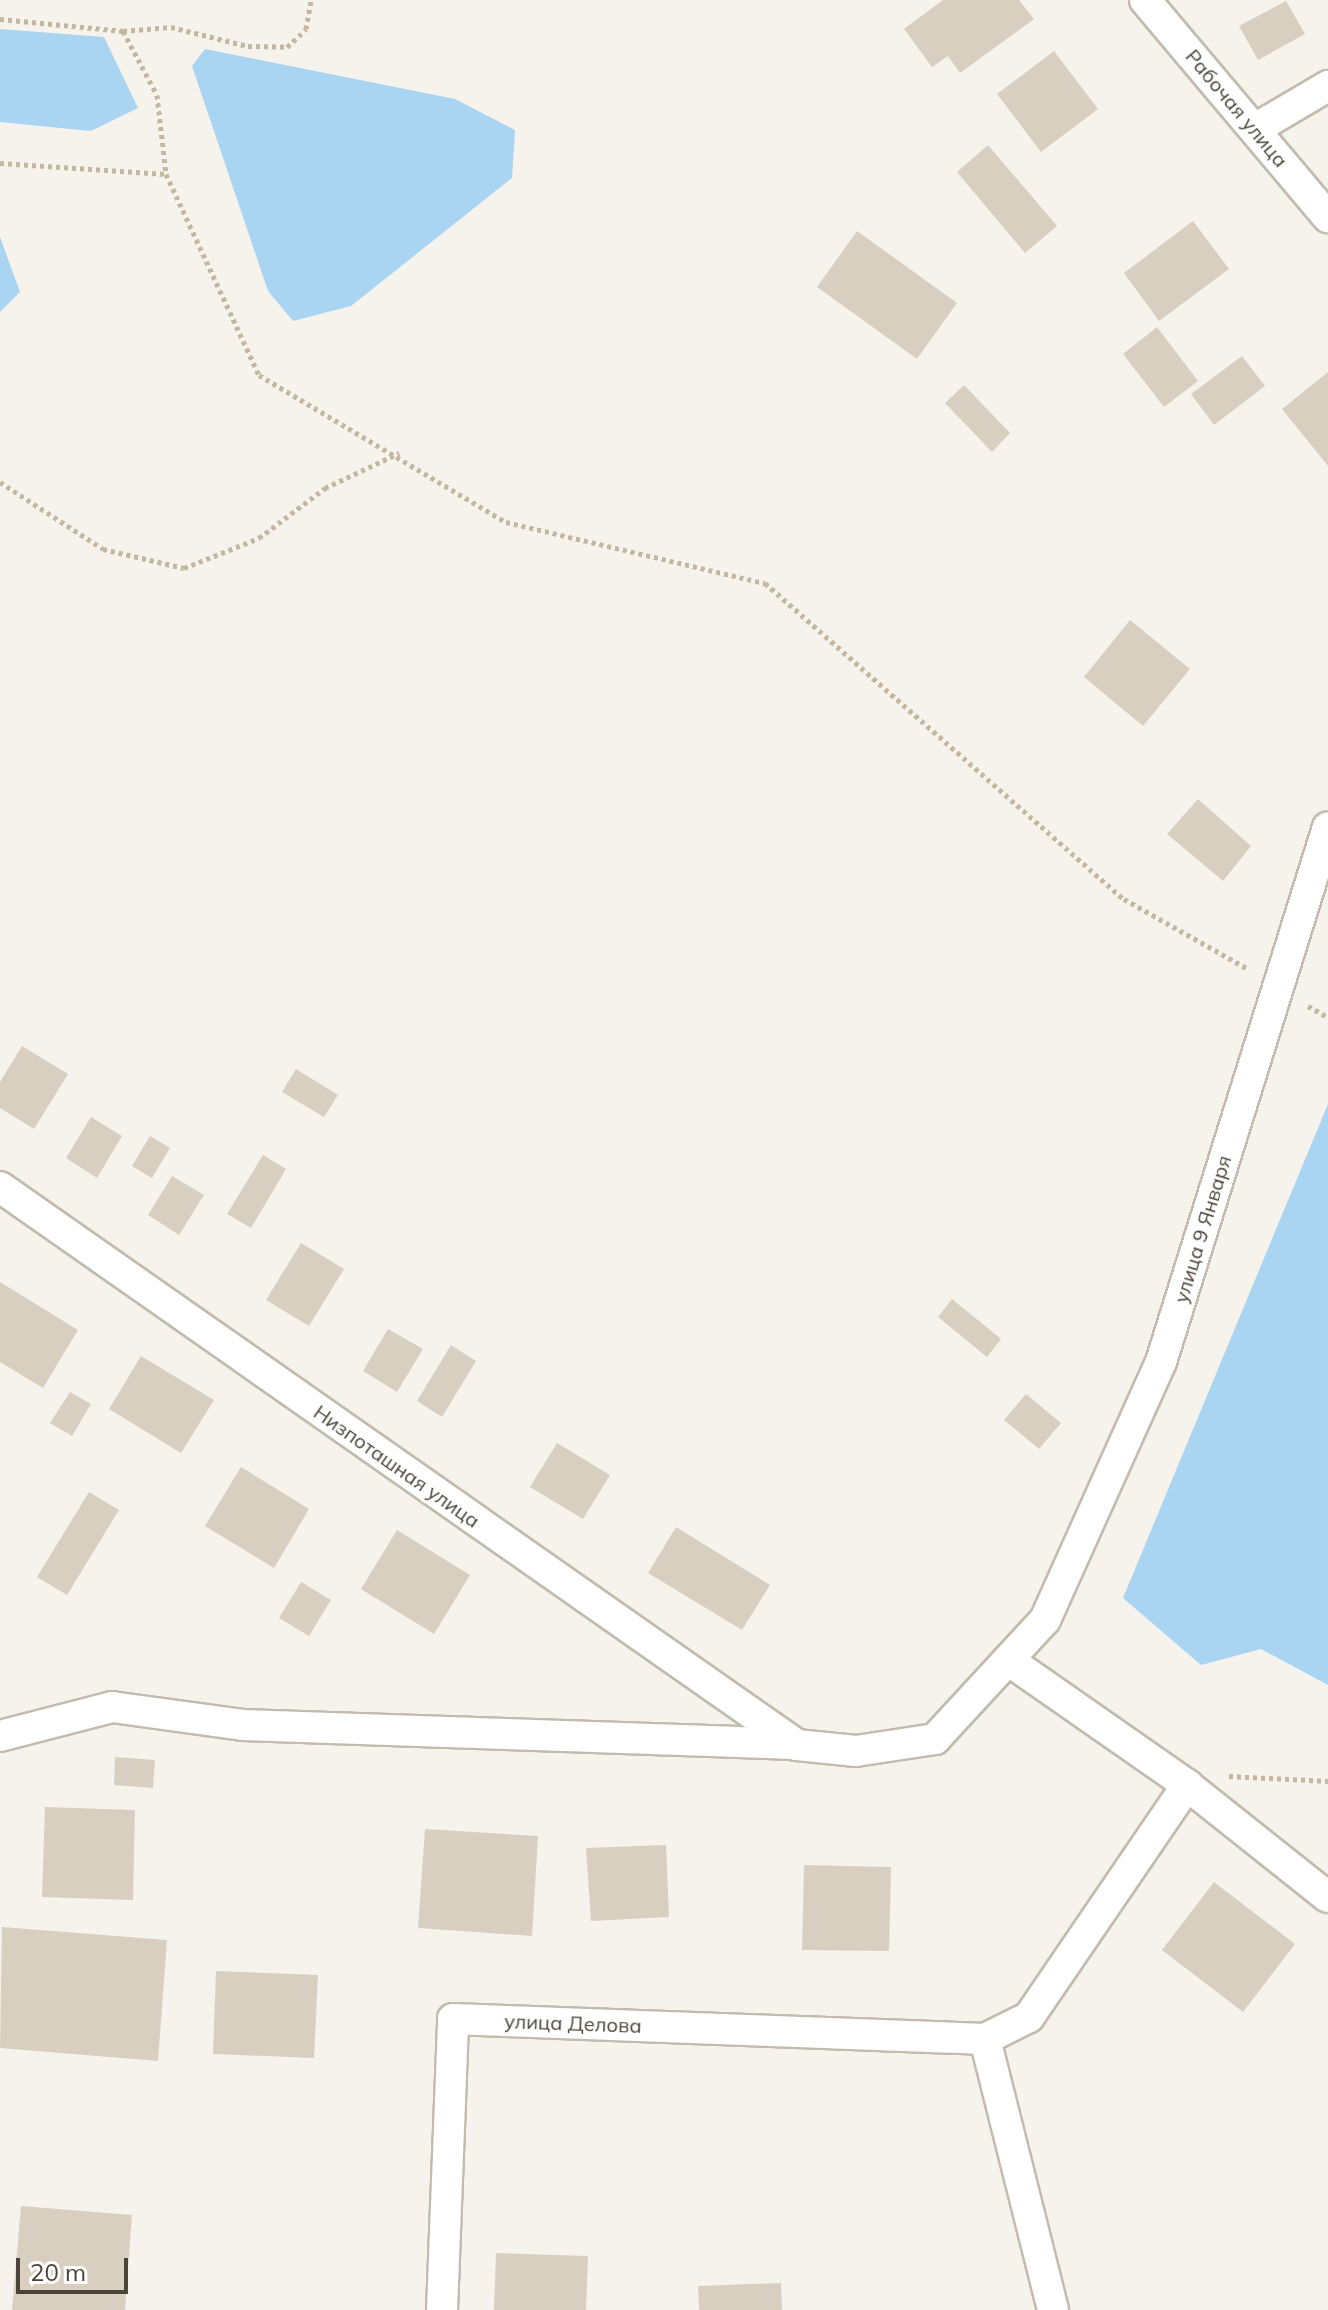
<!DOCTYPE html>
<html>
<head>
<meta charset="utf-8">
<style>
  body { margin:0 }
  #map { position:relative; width:1328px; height:2310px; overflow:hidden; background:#f6f3ec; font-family:Mulish,sans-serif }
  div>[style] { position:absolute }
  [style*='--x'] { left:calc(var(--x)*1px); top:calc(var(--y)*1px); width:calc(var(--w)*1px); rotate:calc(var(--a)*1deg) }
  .water>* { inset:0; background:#a9d4f2 }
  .building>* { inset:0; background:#d8cfc1 }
  .path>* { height:5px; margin-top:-2.5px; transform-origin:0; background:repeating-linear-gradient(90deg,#c4b79f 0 4px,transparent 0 8px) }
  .roads { filter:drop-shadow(2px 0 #c2bbae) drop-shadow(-2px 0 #c2bbae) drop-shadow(0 2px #c2bbae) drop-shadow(0 -2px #c2bbae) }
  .street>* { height:30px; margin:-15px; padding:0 15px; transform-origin:15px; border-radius:15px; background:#fff }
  span { translate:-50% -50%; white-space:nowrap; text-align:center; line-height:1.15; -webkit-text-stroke:6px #fff; paint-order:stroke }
  .street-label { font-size:20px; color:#4b4439 }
  .scale { position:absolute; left:16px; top:2258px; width:112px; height:36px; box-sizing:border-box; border:4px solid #4b4439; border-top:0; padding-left:10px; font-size:24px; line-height:28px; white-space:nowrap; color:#4b4439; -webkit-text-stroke:6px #fff; paint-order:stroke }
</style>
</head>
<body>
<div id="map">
  <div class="water">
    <i style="clip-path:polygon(0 29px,104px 37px,138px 108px,91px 131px,0 122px)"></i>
    <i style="clip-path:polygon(205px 49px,455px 99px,515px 130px,512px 178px,351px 306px,293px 321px,268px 291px,192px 66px)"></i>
    <i style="clip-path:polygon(0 237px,20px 292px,0 312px)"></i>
    <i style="clip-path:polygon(1328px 1104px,1328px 1685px,1261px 1649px,1201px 1665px,1123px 1598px)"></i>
  </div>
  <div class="building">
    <i style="clip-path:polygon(943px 0,1019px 0,1034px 19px,960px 73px,948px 56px,932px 67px,904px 29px)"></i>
    <i style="clip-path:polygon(1286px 1px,1305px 34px,1258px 60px,1239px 26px)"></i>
    <i style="clip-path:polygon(1054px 51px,1098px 109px,1041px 152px,997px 94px)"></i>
    <i style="clip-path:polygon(988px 145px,1057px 226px,1025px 253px,957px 172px)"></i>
    <i style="clip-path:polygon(1193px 221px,1229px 269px,1159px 321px,1124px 273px)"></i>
    <i style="clip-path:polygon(857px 231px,957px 303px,917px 359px,817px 287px)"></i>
    <i style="clip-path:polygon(1157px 327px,1198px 381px,1164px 407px,1123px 354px)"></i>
    <i style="clip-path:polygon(1242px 356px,1265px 386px,1214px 425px,1191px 394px)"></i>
    <i style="clip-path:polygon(1328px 372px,1328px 466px,1282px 409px)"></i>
    <i style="clip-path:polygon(964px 385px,1010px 433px,992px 452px,945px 403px)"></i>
    <i style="clip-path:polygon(1130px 620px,1190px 669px,1143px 726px,1084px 677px)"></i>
    <i style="clip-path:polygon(1198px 799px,1251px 846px,1223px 881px,1167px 834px)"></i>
    <i style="clip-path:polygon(22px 1046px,68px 1074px,34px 1129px,0 1108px,0 1082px)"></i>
    <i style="clip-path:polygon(296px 1069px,338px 1095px,324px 1117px,282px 1092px)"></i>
    <i style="clip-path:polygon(91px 1117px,122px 1136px,97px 1178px,66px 1158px)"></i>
    <i style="clip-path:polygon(150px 1136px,170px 1148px,152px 1178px,132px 1166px)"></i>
    <i style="clip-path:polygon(263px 1155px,286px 1169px,251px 1228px,227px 1214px)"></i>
    <i style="clip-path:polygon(172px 1176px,204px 1195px,179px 1235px,148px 1215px)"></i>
    <i style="clip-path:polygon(301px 1243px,344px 1269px,309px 1326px,266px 1300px)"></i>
    <i style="clip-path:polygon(0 1282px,78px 1330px,43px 1388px,0 1362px)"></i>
    <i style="clip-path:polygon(952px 1299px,1001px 1339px,987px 1357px,938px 1317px)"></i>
    <i style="clip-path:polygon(388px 1329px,423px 1349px,397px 1392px,363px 1371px)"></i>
    <i style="clip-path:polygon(451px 1345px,476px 1361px,442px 1417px,417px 1401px)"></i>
    <i style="clip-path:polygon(141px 1356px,214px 1400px,181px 1453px,109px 1409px)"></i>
    <i style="clip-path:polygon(70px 1392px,91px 1404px,72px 1436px,50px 1423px)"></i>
    <i style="clip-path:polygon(1026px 1394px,1061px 1423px,1039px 1449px,1004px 1420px)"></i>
    <i style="clip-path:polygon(557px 1443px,610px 1475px,583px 1519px,530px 1487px)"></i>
    <i style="clip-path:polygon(241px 1467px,309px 1509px,274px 1568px,205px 1526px)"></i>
    <i style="clip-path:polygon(89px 1492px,119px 1510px,67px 1595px,37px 1577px)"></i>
    <i style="clip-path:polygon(676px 1527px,770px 1585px,742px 1630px,648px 1573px)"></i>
    <i style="clip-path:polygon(397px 1530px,470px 1575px,434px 1634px,361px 1589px)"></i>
    <i style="clip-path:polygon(301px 1582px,331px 1600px,309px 1636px,279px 1618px)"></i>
    <i style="clip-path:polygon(115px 1757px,155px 1760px,153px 1788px,114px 1785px)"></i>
    <i style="clip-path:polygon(45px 1807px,135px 1810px,133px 1900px,42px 1897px)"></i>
    <i style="clip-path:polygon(425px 1829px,538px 1836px,532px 1936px,418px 1928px)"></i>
    <i style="clip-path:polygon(666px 1845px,669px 1917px,591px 1921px,586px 1848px)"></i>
    <i style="clip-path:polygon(804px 1865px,891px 1867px,889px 1951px,802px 1950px)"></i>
    <i style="clip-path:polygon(1214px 1882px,1295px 1944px,1243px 2012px,1162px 1950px)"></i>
    <i style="clip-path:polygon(2px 1927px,167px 1940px,158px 2061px,0 2048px)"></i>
    <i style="clip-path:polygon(216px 1971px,318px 1975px,314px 2058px,213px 2054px)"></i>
    <i style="clip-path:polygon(21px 2206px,132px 2215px,125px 2310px,12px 2310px)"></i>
    <i style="clip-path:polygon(496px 2253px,588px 2256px,586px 2310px,494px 2310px)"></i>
    <i style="clip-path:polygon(781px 2283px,782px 2310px,699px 2310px,698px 2286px)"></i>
  </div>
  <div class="path">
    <i style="--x:0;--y:19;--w:124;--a:5.6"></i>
    <i style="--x:123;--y:31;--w:48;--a:-4.8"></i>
    <i style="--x:171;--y:27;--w:79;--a:13.9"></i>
    <i style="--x:248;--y:46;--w:39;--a:1"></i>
    <i style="--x:287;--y:47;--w:26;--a:-43"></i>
    <i style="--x:306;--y:29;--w:29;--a:-80"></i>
    <i style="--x:123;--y:31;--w:72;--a:62"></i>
    <i style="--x:157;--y:95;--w:80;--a:83.5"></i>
    <i style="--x:0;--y:163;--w:166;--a:3.8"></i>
    <i style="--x:166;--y:174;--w:221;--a:65.2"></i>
    <i style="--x:259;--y:375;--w:287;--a:30.8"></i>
    <i style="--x:506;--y:522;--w:266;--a:13.3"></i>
    <i style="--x:765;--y:583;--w:478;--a:41.4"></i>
    <i style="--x:1124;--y:899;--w:142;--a:29.4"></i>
    <i style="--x:0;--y:482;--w:123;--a:33"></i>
    <i style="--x:103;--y:549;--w:83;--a:13.2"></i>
    <i style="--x:184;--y:568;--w:81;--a:-21.8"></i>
    <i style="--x:259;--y:538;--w:83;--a:-37.1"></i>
    <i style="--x:325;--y:488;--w:82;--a:-25.3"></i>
    <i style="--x:1308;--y:1006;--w:23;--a:29"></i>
    <i style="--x:1229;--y:1776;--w:99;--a:2.9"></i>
  </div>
  <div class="roads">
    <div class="street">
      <i style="--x:1145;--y:0;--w:284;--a:49.9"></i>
      <i style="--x:1255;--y:129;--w:85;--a:-30.5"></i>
      <i style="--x:0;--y:1187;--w:973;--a:35"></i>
      <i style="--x:797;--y:1745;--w:59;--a:5.8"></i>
      <i style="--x:856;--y:1751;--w:80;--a:-8.6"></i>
      <i style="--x:935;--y:1739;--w:162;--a:-47.3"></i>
      <i style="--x:1045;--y:1620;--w:283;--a:-65.8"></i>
      <i style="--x:1161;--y:1362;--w:560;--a:-72.66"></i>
      <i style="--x:1008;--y:1660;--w:218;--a:34.9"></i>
      <i style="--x:1187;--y:1785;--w:180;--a:38.5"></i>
      <i style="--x:0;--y:1736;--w:116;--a:-14.5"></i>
      <i style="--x:112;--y:1707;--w:132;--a:7.8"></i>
      <i style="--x:243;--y:1725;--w:552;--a:1.97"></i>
      <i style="--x:985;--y:2039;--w:279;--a:75.9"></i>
      <i style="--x:442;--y:2310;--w:291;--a:-87.8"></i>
      <i style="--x:453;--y:2019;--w:532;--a:2.15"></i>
      <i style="--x:985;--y:2039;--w:49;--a:-26.6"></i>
      <i style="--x:1029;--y:2017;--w:281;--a:-55.7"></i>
    </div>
  </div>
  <div class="street-label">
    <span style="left:1237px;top:108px;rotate:50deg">Рабочая улица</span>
    <span style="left:1202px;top:1229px;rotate:-73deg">улица 9 Января</span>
    <span style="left:397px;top:1466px;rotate:35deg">Низпоташная улица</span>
    <span style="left:573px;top:2023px;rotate:2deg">улица Делова</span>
  </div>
  <div class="scale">20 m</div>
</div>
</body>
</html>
